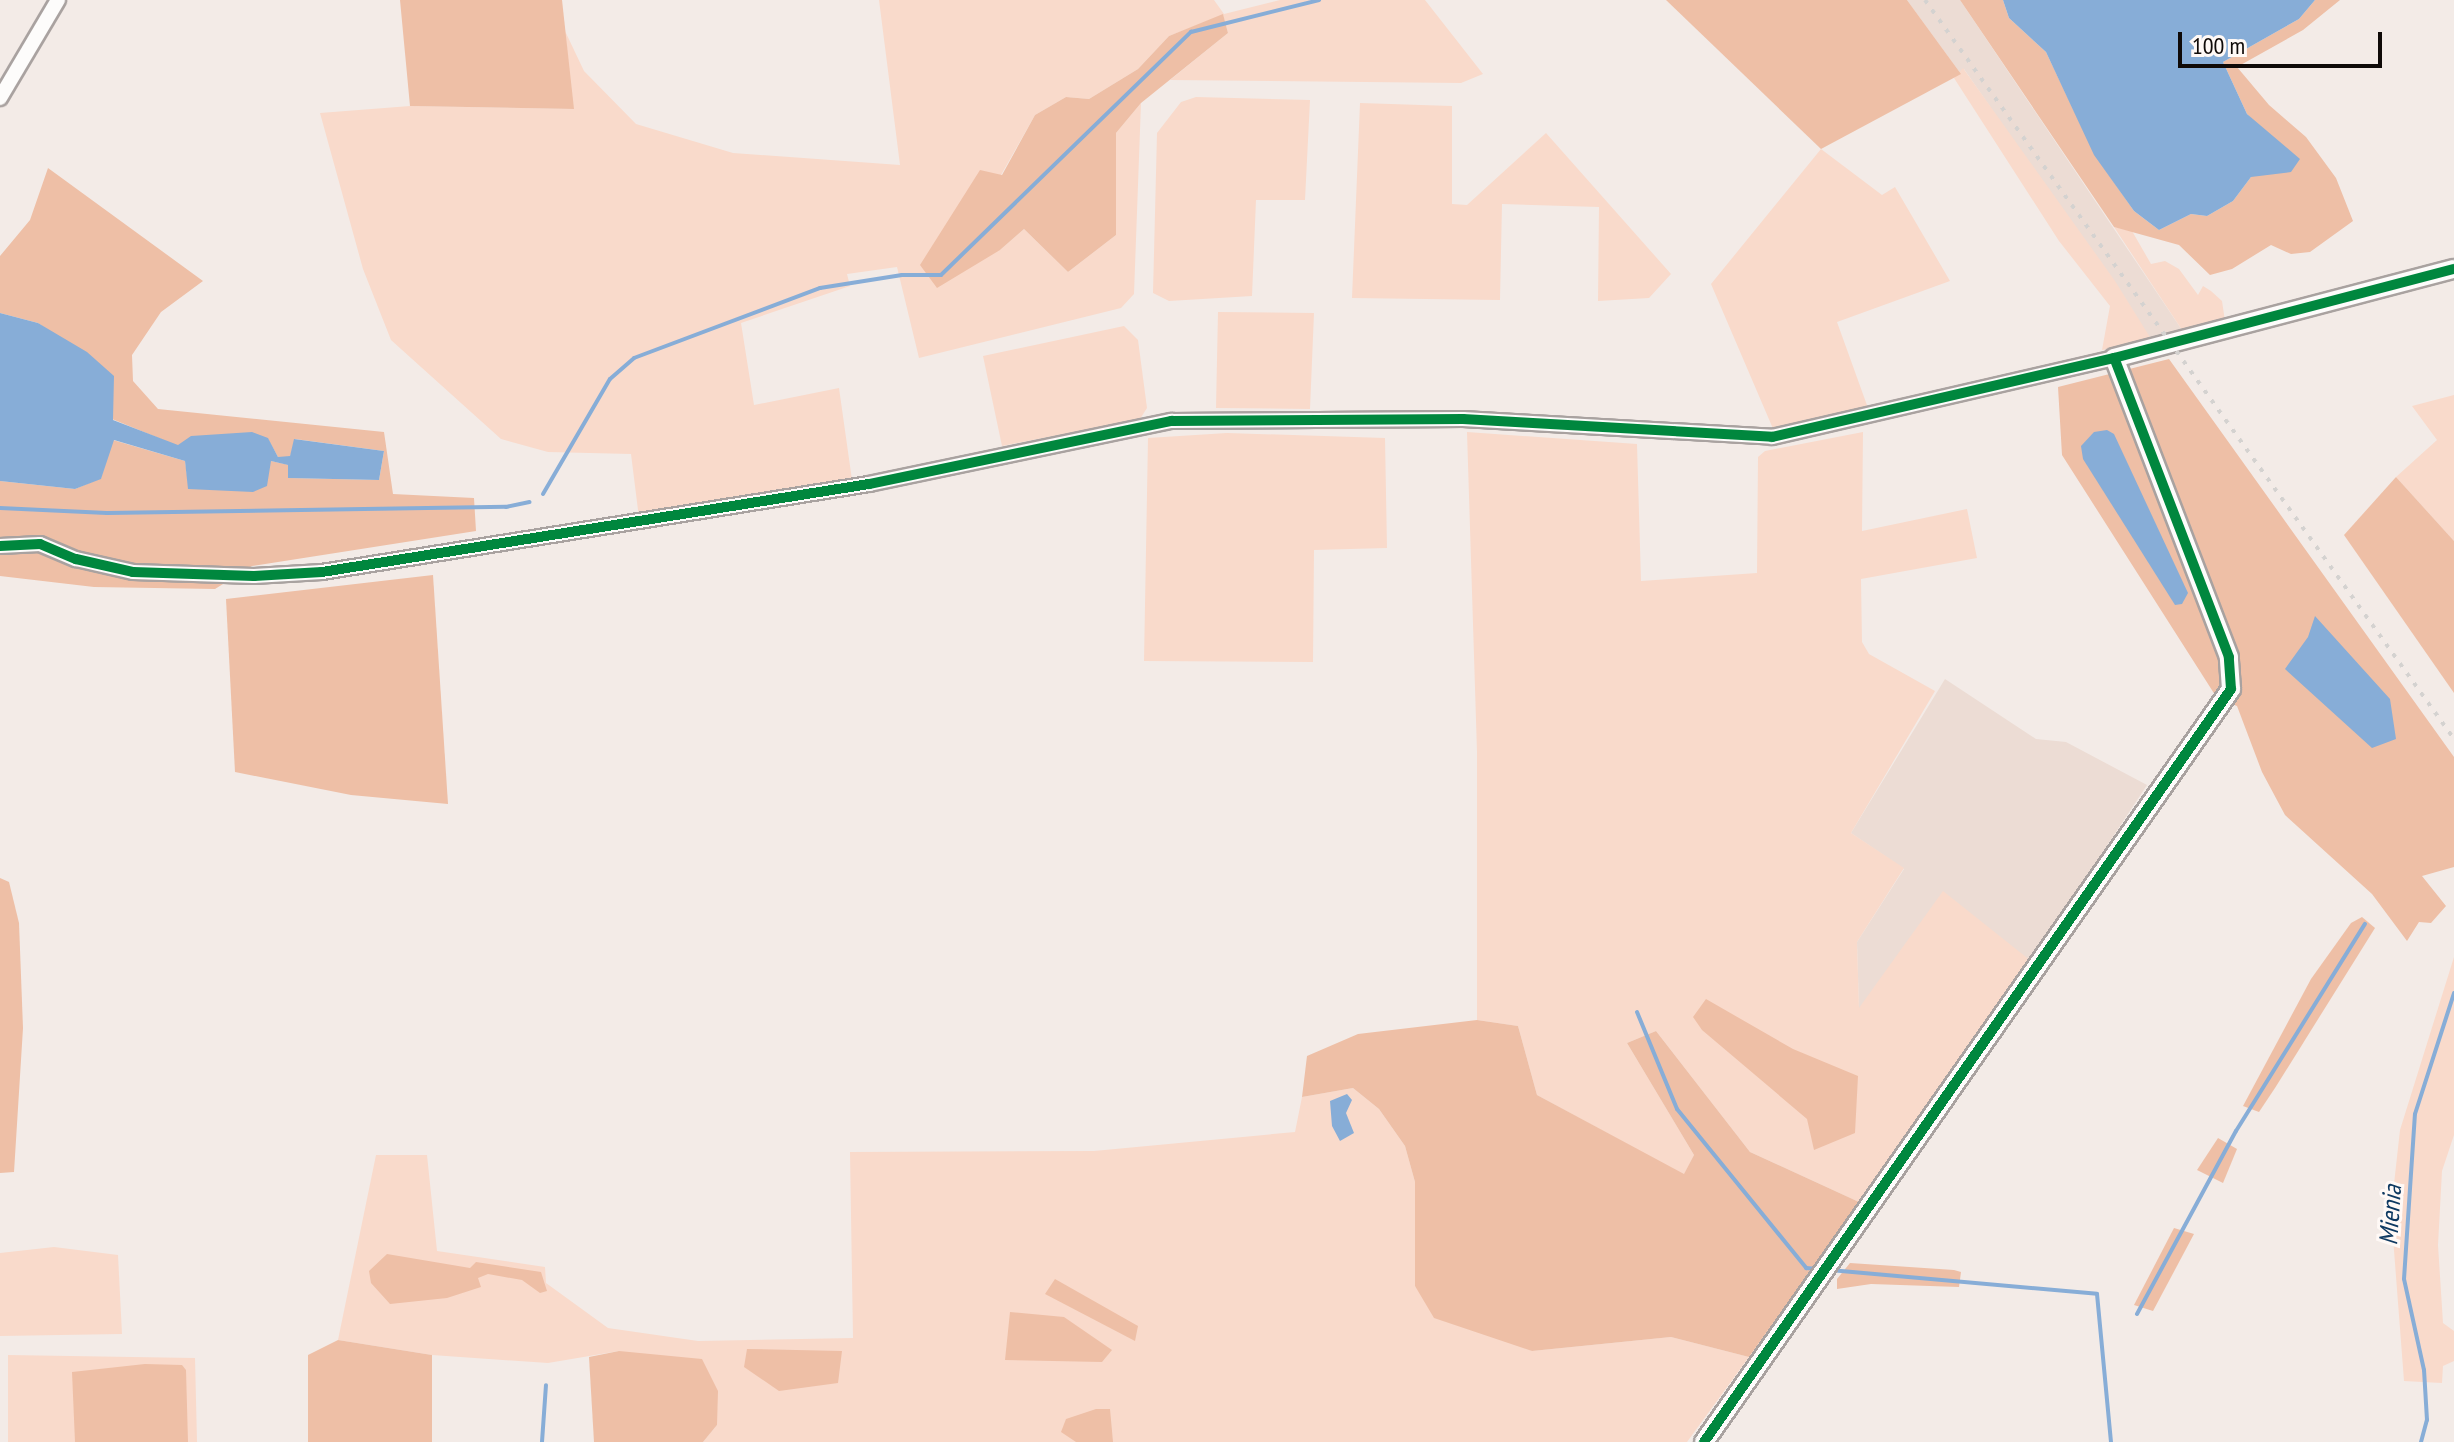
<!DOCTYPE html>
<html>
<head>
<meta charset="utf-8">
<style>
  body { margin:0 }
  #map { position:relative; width:2454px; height:1442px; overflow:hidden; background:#f3ebe7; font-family:"PT Sans Narrow",sans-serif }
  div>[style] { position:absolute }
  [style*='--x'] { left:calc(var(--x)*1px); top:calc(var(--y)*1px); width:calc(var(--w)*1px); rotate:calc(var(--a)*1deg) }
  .built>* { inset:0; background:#ecdcd4 }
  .green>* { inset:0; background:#f9dacb }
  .forest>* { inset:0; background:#eebfa6 }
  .water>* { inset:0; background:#87add7 }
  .stream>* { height:4px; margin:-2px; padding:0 2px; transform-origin:2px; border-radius:2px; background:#87add7 }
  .roads { filter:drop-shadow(2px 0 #a9a2a0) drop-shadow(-2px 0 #a9a2a0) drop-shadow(0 2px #a9a2a0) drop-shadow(0 -2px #a9a2a0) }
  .minor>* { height:14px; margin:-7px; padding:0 7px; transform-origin:7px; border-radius:7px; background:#fdfcfb }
  .tertiary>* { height:18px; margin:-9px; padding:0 9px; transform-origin:9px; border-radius:9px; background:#fdfcfb }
  .rail>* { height:4px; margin-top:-2px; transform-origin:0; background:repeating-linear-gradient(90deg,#d4d2d0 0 4px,transparent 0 12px) }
  .cycleway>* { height:10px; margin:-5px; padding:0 5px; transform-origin:5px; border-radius:5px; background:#00873e }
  span { translate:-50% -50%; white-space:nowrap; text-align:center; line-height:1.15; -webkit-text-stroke:6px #fff9f6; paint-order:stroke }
  .water-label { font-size:26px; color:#0e3961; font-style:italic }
  .scale { position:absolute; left:2178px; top:32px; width:204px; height:36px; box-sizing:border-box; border:4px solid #0f0a08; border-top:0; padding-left:10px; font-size:24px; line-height:28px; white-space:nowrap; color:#0f0a08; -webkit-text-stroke:6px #fff9f6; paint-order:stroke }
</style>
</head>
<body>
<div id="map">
  <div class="built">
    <i style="clip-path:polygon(1907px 0,1960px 0,2184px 333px,2153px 342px,1964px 69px,1961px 74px)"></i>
    <i style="clip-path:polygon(1945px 679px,2036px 739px,2066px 742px,2147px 785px,2031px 961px,1859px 1010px,1857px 942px,1904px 869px,1851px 833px)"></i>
  </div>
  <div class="green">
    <i style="clip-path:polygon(879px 0,1214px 0,1224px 14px,1280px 0,1425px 0,1483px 74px,1461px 83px,1170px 80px,1228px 33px,1223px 15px,1169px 36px,1138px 69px,1089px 99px,1066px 97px,1035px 115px,1001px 175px,970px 187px,967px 196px,1000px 250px,1024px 229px,1068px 272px,1116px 235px,1116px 133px,1141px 103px,1134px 294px,1121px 308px,919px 358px,897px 267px,847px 274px,850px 286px,741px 323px,754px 405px,839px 388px,852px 480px,639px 518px,631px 454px,548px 452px,501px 439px,391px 340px,363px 269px,320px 113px,410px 106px,573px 109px,565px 31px,584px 71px,636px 124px,733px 153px,900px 165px)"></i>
    <i style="clip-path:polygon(1963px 68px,2115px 281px,2153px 342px,2102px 350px,2110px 306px,2059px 241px,1954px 78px)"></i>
    <i style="clip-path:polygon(1196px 97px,1310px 100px,1305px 200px,1256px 200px,1252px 296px,1169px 301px,1153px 293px,1157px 133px,1181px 102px)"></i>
    <i style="clip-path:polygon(1360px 103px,1452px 106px,1452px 204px,1467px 205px,1546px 133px,1671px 274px,1649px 298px,1598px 301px,1599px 207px,1502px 204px,1500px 300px,1352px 298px)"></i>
    <i style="clip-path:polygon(1821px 149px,1882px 195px,1895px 187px,1950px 281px,1837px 322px,1868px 408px,1774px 431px,1711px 284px)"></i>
    <i style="clip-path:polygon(2114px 227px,2132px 231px,2151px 264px,2165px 261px,2179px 269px,2198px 295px,2203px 286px,2211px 291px,2222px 301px,2225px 321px,2184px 333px)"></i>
    <i style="clip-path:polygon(1218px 312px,1314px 313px,1310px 409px,1216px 408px)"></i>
    <i style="clip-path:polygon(1124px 326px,1138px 340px,1147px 408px,1140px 419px,1002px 446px,983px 356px)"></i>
    <i style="clip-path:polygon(2454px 395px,2454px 541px,2396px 477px,2437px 440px,2412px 406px)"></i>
    <i style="clip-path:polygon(1467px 432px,1637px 444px,1641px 581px,1757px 573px,1758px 457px,1765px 451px,1863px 432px,1862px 531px,1967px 509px,1977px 558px,1861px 579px,1862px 642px,1869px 654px,1935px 691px,1851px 833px,1904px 868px,1857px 942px,1859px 1008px,1943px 891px,2031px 961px,1859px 1202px,1750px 1152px,1656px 1031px,1627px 1043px,1694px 1155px,1684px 1175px,1537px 1095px,1518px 1026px,1477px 1020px,1477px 752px)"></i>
    <i style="clip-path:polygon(1227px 433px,1385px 438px,1387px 548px,1314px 550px,1313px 662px,1144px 661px,1148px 438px)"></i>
    <i style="clip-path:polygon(2454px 957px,2454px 1135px,2442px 1171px,2438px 1245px,2443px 1323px,2454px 1331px,2454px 1361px,2443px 1366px,2442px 1383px,2404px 1381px,2391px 1211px,2400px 1130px)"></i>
    <i style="clip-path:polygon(1353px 1088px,1379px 1109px,1405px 1146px,1415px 1182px,1415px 1286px,1532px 1351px,1671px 1337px,1749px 1357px,1687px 1442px,703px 1442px,717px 1425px,619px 1351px,548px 1363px,432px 1355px,338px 1340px,376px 1155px,427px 1155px,437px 1251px,545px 1267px,546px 1283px,608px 1328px,698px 1341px,853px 1338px,850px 1152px,1094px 1151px,1295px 1132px,1302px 1097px)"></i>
    <i style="clip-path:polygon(54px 1247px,118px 1255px,122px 1334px,0 1336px,0 1253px)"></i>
    <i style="clip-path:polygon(8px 1355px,195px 1358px,197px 1442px,8px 1442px)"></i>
  </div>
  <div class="forest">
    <i style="clip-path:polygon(400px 0,562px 0,574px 109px,410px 106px)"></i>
    <i style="clip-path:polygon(1666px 0,1907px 0,1961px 74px,1821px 149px)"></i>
    <i style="clip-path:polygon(1960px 0,2003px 0,2009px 18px,2046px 52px,2095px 155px,2134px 211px,2159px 230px,2191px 214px,2207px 216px,2233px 201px,2251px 177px,2262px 130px,2247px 114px,2223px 62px,2299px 19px,2315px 0,2340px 0,2303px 30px,2237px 67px,2269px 105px,2306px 137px,2336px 178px,2353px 221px,2310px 252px,2291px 254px,2271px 245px,2232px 269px,2210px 275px,2179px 245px,2114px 227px)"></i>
    <i style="clip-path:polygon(1223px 14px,1228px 33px,1141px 103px,1116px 133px,1116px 235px,1068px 272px,1024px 229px,1000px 250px,937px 288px,920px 265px,980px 170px,1002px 175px,1035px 115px,1066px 97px,1089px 99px,1138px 69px,1169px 36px)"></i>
    <i style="clip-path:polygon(48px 168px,203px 281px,161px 312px,132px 355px,133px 381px,158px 409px,384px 432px,393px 494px,474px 498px,476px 531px,252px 566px,215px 589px,94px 587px,0 576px,0 481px,75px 489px,101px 478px,113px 440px,185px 461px,189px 489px,271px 461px,289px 465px,289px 478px,379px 480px,384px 451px,295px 439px,290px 457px,278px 457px,268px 439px,178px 446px,112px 419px,113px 376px,38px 323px,0 313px,0 256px,30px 220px)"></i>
    <i style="clip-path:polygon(2169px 359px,2454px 757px,2454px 867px,2422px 876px,2446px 906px,2431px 923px,2419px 922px,2407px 941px,2372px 894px,2285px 815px,2262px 772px,2237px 706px,2217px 698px,2062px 455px,2058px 387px)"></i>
    <i style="clip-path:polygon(2396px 477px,2454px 541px,2454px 693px,2344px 535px)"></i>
    <i style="clip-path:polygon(433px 575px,448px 804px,351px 795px,235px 772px,226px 599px)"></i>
    <i style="clip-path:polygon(0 878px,9px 882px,19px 923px,23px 1028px,14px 1172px,0 1173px)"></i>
    <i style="clip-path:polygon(2362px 917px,2375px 928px,2275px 1088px,2259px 1112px,2243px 1106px,2311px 979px,2351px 923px)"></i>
    <i style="clip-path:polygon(1706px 999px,1793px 1049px,1858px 1076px,1855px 1133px,1814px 1150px,1807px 1119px,1702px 1030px,1693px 1017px)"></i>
    <i style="clip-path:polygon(1477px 1020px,1518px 1026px,1537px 1095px,1684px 1174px,1694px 1155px,1627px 1043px,1656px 1031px,1750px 1152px,1859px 1202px,1749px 1357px,1671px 1337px,1532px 1351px,1434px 1318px,1415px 1286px,1415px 1182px,1405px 1146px,1379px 1109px,1353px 1088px,1302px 1097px,1307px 1056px,1358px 1034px)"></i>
    <i style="clip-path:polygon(2218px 1138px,2237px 1149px,2223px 1183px,2197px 1170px)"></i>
    <i style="clip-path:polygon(2174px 1228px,2194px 1234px,2153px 1311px,2134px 1305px)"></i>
    <i style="clip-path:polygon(387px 1254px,470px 1268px,476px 1262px,541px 1272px,547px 1291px,540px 1293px,522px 1280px,488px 1274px,478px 1278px,481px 1287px,447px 1298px,390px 1304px,371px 1283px,369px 1271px)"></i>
    <i style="clip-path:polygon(1850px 1263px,1954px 1270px,1961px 1272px,1959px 1287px,1871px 1284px,1837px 1289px,1837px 1279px)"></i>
    <i style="clip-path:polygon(1055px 1279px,1138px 1326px,1135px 1341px,1045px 1294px)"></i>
    <i style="clip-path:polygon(1010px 1312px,1064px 1317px,1112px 1350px,1102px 1362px,1005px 1360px)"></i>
    <i style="clip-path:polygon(338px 1340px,432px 1355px,432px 1442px,308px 1442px,308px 1355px)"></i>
    <i style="clip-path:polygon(747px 1349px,842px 1351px,838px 1383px,779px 1391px,744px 1367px)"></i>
    <i style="clip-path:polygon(619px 1351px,702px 1359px,718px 1391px,717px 1425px,703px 1442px,594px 1442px,589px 1357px)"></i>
    <i style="clip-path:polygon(145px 1364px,182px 1365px,186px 1370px,188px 1442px,75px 1442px,72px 1372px)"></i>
    <i style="clip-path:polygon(1096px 1409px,1110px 1409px,1113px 1442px,1076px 1442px,1061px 1432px,1066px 1419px)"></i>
  </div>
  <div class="water">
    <i style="clip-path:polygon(2003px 0,2315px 0,2299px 19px,2223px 62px,2247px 114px,2300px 159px,2291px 172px,2251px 177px,2233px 201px,2207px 216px,2191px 214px,2159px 230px,2134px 211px,2094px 155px,2046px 52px,2009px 18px)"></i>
    <i style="clip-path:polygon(0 313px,38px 323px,87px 352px,114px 376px,113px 420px,178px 445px,191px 436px,252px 432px,268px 438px,278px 457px,290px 456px,294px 439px,384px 451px,379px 480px,288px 478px,288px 465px,271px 461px,267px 486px,253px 492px,188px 489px,185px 461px,114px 440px,101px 479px,75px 489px,0 481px)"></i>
    <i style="clip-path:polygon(2107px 430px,2114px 434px,2188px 593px,2182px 604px,2175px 605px,2083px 459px,2081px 446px,2094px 432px)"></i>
    <i style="clip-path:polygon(2315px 616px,2390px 699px,2396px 739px,2372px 748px,2285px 669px,2308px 637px)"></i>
    <i style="clip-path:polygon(1347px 1094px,1352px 1100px,1346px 1113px,1354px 1133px,1340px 1141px,1332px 1126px,1330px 1101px)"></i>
  </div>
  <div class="stream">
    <i style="--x:543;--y:494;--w:133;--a:-59.8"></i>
    <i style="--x:610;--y:379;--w:32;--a:-41"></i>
    <i style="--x:634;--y:358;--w:199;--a:-20.6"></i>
    <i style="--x:820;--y:288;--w:83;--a:-9"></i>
    <i style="--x:902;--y:275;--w:39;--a:0"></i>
    <i style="--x:941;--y:275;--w:349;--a:-44.2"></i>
    <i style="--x:1191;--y:32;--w:132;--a:-14"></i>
    <i style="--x:0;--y:508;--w:107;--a:2.7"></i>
    <i style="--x:107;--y:513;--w:399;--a:-0.9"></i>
    <i style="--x:506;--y:507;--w:24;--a:-12"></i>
    <i style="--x:1637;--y:1012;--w:105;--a:67.6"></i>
    <i style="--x:1677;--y:1109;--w:205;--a:50.9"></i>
    <i style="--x:1806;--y:1268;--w:12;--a:5"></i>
    <i style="--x:1830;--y:1270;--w:268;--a:5.1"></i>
    <i style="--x:2097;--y:1294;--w:149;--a:84.6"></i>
    <i style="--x:2137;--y:1314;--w:208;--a:-61.6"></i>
    <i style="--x:2236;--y:1131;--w:244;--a:-58.1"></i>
    <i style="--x:542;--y:1442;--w:57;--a:-86"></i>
    <i style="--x:2421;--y:1442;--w:23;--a:-75"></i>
    <i style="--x:2427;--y:1420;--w:50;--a:-93.4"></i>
    <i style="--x:2424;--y:1370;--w:93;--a:-102.4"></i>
    <i style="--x:2404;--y:1279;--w:165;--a:-86.2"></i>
    <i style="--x:2415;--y:1114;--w:127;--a:-72.1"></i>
  </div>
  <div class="roads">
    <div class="minor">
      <i style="--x:0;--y:98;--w:114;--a:-59.4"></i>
      <i style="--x:0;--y:546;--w:40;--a:-2.9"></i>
      <i style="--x:40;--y:544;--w:39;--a:23"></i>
      <i style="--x:76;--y:559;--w:58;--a:12.8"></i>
      <i style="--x:133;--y:572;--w:121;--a:1.9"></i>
      <i style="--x:254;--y:576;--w:68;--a:-3.4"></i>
      <i style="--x:322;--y:572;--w:554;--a:-9.14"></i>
      <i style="--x:869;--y:484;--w:309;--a:-11.8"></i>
      <i style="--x:1171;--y:421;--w:292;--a:-0.4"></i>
      <i style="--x:1463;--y:419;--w:310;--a:3.3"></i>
      <i style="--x:1772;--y:437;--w:351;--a:-13"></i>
    </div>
    <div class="tertiary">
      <i style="--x:1704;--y:1442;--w:919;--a:-55.01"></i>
      <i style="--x:2231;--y:689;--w:32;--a:-94"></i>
      <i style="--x:2229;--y:657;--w:320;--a:-111"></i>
      <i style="--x:2114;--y:358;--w:351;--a:-14.7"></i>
    </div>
  </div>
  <div class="rail">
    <i style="--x:1925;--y:0;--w:909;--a:54.4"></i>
  </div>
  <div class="cycleway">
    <i style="--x:0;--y:546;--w:40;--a:-2.9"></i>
    <i style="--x:40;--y:544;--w:39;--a:23"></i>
    <i style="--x:76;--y:559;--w:58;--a:12.8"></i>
    <i style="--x:133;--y:572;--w:121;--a:1.9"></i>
    <i style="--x:254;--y:576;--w:68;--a:-3.4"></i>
    <i style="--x:322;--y:572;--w:554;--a:-9.14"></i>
    <i style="--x:869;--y:484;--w:309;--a:-11.8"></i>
    <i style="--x:1171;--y:421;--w:292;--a:-0.4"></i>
    <i style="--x:1463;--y:419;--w:310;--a:3.3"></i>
    <i style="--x:1772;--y:437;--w:351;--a:-13"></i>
    <i style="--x:1704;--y:1442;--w:919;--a:-55.01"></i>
    <i style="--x:2231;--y:689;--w:32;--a:-94"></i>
    <i style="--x:2229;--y:657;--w:320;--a:-111"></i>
    <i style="--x:2114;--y:358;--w:351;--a:-14.7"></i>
  </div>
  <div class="water-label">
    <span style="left:2390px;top:1215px;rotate:-86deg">Mienia</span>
  </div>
  <div class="scale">100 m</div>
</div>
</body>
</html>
